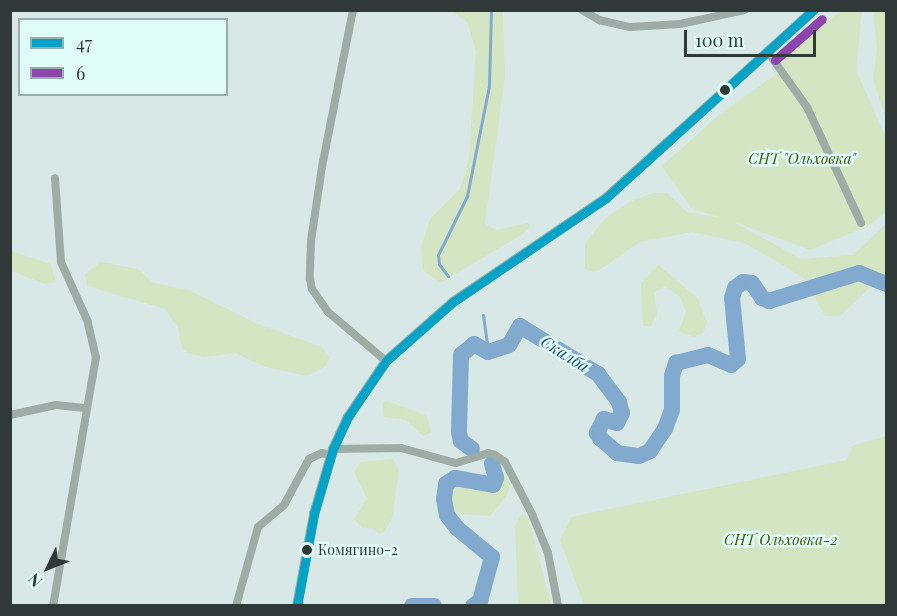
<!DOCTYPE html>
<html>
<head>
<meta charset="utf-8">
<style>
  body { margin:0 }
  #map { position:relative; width:897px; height:616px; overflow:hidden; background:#d8e8e6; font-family:"Playfair Display",serif }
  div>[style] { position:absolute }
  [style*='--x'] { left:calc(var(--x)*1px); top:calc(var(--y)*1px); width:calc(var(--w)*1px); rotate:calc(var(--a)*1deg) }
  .green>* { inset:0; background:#d4e5c3 }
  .stream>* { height:3px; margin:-1.5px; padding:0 1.5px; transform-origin:1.5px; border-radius:1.5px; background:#82a9ce }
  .river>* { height:16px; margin:-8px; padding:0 8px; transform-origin:8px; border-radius:8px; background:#82a9ce }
  .minor>* { height:8px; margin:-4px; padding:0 4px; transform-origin:4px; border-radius:4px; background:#9dada6 }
  .tertiary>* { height:10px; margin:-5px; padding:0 5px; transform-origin:5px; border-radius:5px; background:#9dada6 }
  .bus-1>* { height:9px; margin:-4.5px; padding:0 4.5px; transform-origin:4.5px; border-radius:4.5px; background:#02a3c6 }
  .bus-2>* { height:9px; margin:-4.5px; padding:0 4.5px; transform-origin:4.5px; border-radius:4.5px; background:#8e44ad }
  .dots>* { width:16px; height:16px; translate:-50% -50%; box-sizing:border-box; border:3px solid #dffcf8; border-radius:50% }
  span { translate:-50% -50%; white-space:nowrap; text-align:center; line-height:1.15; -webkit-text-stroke:5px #dffcf8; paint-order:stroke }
  .bus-label { font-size:14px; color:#2e3938 }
  .left { translate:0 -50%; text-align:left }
  .park-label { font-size:15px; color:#475805; font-style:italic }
  .water-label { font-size:16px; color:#14487b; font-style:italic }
  .frame { position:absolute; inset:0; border:12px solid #2e3938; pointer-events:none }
  .legend { position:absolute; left:18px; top:18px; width:210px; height:78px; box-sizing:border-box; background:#dffcf8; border:2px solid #98aeab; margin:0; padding:8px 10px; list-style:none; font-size:18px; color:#2e3938 }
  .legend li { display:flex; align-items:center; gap:12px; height:30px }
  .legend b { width:30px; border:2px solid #98aeab }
  .north { position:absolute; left:18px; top:538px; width:60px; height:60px; -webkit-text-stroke:4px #dffcf8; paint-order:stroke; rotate:227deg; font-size:16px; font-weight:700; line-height:24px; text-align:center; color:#2e3938 }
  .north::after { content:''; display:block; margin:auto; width:21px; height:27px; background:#2e3938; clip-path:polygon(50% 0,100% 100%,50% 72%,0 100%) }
  .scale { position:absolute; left:684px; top:30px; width:132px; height:27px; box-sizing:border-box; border:3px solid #2e3938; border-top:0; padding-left:8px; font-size:18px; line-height:21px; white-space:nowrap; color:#2e3938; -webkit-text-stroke:4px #dffcf8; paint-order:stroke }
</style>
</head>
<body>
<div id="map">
  <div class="green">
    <i style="clip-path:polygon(452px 11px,503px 11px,505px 76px,485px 224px,496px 230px,528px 223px,530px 226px,523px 234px,440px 283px,423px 270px,421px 247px,430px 219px,460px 189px,469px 158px,476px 52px,468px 23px)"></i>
    <i style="clip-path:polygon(841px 11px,862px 11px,856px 70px,886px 138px,886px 212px,868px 226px,810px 250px,732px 221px,801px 259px,853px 255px,886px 224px,886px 284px,879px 279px,840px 316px,825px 316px,804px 278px,745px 243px,692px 232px,640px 242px,601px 269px,593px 272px,585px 269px,585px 243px,607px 217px,632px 201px,654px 193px,667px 193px,687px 212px,721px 218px,691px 208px,662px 166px,719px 115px,779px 72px,777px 60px)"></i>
    <i style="clip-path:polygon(873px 11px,886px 11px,886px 119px,873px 79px,877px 47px)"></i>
    <i style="clip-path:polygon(11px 251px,51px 264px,56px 282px,45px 284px,11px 271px)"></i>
    <i style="clip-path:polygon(101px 262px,138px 269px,153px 283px,189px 290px,258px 324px,322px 347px,329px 357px,326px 366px,307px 376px,265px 367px,235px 353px,203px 357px,189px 353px,182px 349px,178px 328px,165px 309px,87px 286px,85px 274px)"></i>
    <i style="clip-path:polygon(659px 265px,698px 299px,707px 323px,703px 333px,694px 337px,679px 331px,686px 312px,680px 297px,665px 286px,654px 293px,657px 314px,651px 326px,643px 326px,641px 283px)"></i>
    <i style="clip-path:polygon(387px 401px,427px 416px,431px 433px,423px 436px,406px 420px,384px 417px,383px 403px)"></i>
    <i style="clip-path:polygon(886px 436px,886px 605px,584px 605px,560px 540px,571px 517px,847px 460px,852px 446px)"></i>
    <i style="clip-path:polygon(393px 459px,399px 470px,392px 518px,385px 531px,379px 534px,372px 528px,362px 528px,354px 519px,367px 499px,354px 472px,361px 462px)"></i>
    <i style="clip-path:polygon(506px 475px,510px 485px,507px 495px,490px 516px,460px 514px,451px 508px,449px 500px,455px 486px,494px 489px)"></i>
    <i style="clip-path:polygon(520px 515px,526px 515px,531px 527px,551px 605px,518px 605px,515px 526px)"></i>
  </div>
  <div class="stream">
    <i style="--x:448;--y:276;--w:15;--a:-127"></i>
    <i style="--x:439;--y:264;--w:9;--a:-96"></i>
    <i style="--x:438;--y:255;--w:66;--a:-63.8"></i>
    <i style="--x:467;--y:196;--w:112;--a:-78.7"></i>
    <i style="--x:489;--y:86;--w:76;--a:-88.5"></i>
    <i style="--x:483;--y:315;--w:37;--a:82"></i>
  </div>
  <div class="river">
    <i style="--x:472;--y:449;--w:14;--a:-144"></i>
    <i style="--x:461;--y:441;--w:9;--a:-103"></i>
    <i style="--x:459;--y:432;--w:77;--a:-88.5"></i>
    <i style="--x:461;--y:355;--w:17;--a:-40"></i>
    <i style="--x:474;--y:344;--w:16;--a:30"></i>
    <i style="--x:488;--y:352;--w:22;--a:-18"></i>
    <i style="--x:509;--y:345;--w:22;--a:-60"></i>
    <i style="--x:520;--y:326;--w:92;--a:31.6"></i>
    <i style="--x:598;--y:374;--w:35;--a:53"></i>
    <i style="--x:619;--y:402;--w:11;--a:75"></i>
    <i style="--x:622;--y:413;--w:11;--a:117"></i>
    <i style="--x:617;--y:423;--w:14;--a:-163"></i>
    <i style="--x:604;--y:419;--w:16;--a:117"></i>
    <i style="--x:597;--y:433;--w:6;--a:59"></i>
    <i style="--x:600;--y:438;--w:23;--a:41"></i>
    <i style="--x:617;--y:453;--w:22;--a:8"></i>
    <i style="--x:639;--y:456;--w:12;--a:-24"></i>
    <i style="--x:650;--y:451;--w:27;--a:-56"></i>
    <i style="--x:665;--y:429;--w:20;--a:-70"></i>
    <i style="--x:672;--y:410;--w:34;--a:-90"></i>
    <i style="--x:672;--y:376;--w:14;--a:-73"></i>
    <i style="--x:676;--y:363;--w:33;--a:-14"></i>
    <i style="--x:708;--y:355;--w:25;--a:23"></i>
    <i style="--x:731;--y:365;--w:9;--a:-41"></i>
    <i style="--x:738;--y:359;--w:61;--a:-95.6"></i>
    <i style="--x:732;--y:298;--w:10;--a:-73"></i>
    <i style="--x:735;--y:288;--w:10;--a:-37"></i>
    <i style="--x:743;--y:282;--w:9;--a:6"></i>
    <i style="--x:752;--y:283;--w:18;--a:56"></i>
    <i style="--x:762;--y:298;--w:8;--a:23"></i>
    <i style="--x:769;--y:301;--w:94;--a:-17.3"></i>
    <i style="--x:859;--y:273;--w:29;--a:22"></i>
    <i style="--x:412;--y:606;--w:22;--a:0"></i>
    <i style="--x:473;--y:606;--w:9;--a:-36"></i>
    <i style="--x:480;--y:601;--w:46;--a:-74.7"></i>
    <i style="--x:492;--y:557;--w:45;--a:-140.4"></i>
    <i style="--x:457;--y:528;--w:16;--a:-128"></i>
    <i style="--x:447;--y:515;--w:16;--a:-101"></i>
    <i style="--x:444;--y:499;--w:15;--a:-82"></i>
    <i style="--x:446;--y:484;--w:11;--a:-34"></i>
    <i style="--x:455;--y:478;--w:39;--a:10"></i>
    <i style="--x:493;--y:485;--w:8;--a:-67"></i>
    <i style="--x:496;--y:478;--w:15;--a:-106"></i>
  </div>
  <div class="minor">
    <i style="--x:353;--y:10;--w:160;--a:101.2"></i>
    <i style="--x:322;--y:167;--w:75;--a:98.5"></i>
    <i style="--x:311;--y:241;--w:38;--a:92"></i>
    <i style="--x:310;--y:279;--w:10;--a:79"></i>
    <i style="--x:312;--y:289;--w:28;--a:55"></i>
    <i style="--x:328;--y:312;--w:76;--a:40.2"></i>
    <i style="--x:582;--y:10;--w:20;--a:30"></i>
    <i style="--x:599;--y:20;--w:32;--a:13"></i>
    <i style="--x:630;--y:27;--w:50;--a:-3.4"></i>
    <i style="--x:680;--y:24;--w:66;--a:-12.2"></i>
    <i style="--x:767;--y:51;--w:69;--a:54.5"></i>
    <i style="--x:807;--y:107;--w:128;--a:65"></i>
    <i style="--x:10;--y:415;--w:47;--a:-12.3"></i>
    <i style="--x:56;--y:405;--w:31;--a:6"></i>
    <i style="--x:333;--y:449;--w:68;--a:-0.8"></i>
    <i style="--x:401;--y:448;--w:57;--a:15.3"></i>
    <i style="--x:456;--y:463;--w:34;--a:-17"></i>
    <i style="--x:488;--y:453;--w:7;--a:16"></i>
    <i style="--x:495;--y:455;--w:12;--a:35"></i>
    <i style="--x:505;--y:462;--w:59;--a:62.6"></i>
    <i style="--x:532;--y:514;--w:42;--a:67.7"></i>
    <i style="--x:548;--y:553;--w:54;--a:79.3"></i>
    <i style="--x:53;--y:606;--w:252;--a:-80.2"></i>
    <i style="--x:96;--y:358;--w:37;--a:-103"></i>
    <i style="--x:88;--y:322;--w:66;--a:-114.2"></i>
    <i style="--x:61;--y:262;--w:84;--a:-94.1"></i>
    <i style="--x:236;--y:606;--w:82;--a:-74.4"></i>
    <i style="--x:258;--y:527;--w:34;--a:-40"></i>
    <i style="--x:284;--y:505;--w:52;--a:-61.5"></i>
    <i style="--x:309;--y:459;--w:14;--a:-25"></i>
    <i style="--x:322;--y:453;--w:9;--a:13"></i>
  </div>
  <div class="tertiary">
    <i style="--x:297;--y:606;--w:94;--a:-79.5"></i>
    <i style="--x:314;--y:514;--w:68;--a:-73.7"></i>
    <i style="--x:333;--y:449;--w:35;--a:-65"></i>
    <i style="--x:348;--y:417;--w:68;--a:-55.8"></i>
    <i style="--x:386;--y:361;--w:89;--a:-41.4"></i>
    <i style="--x:453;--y:302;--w:185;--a:-34.2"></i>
    <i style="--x:606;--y:198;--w:280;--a:-42.1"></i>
  </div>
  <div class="bus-1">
    <i style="--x:297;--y:606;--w:94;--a:-79.5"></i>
    <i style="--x:314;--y:514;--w:68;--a:-73.7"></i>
    <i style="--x:333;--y:449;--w:35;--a:-65"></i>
    <i style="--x:348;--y:417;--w:68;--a:-55.8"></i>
    <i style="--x:386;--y:361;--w:89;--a:-41.4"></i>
    <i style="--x:453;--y:302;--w:185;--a:-34.2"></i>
    <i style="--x:606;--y:198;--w:280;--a:-42.2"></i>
  </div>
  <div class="bus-2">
    <i style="--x:775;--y:60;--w:62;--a:-41.1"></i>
  </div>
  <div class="dots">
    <i style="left:725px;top:90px;background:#2e3938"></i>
    <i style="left:307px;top:550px;background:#2e3938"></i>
  </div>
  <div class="bus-label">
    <span class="left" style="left:318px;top:550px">Комягино-2</span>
  </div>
  <div class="park-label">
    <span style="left:802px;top:159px">СНТ "Ольховка"</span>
    <span style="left:781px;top:540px">СНТ Ольховка-2</span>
  </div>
  <div class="water-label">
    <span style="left:565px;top:354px;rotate:32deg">Скалба</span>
  </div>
  <div class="frame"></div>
  <ul class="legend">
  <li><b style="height:8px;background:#02a3c6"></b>47</li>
  <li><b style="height:8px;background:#8e44ad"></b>6</li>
  </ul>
  <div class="north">N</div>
  <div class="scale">100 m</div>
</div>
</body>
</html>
